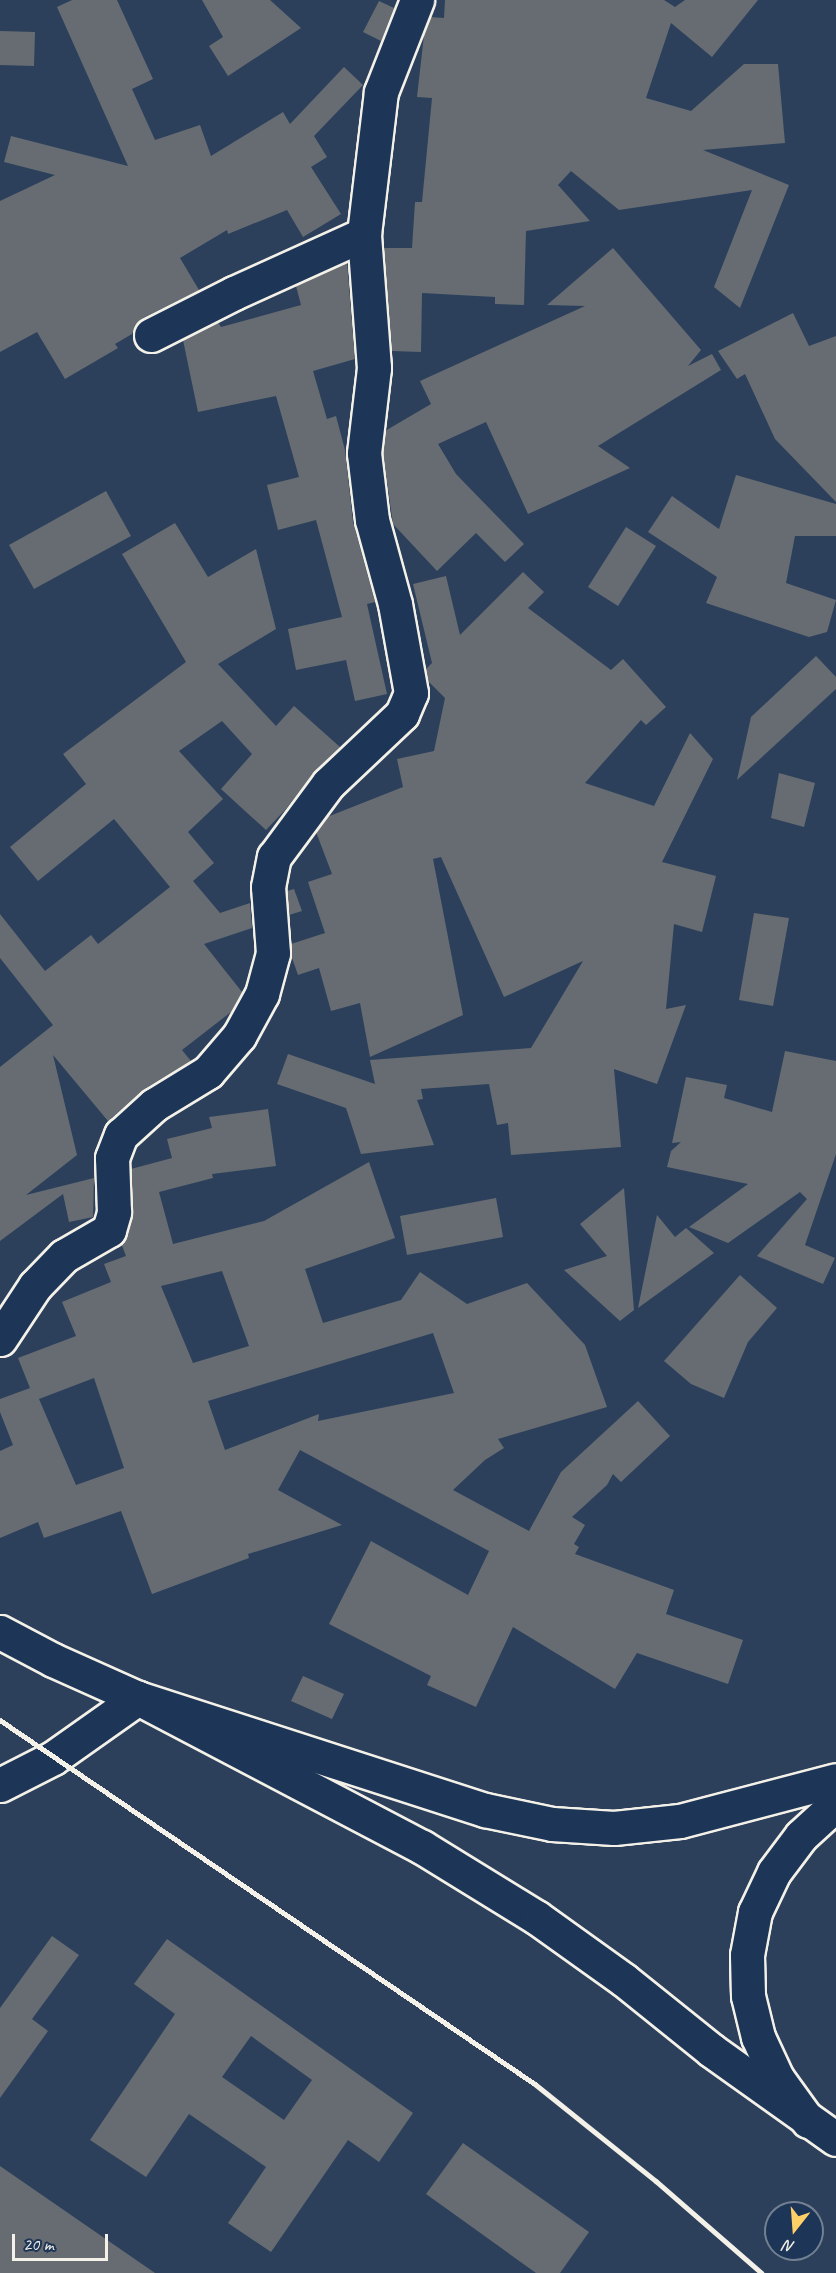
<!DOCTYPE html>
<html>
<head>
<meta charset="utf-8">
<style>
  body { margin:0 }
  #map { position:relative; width:836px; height:2273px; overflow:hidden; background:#2c405c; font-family:Caveat,sans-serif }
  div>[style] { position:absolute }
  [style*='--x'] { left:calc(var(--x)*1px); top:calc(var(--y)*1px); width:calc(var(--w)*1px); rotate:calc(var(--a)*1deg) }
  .building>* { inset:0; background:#666c71 }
  .roads { filter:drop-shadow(2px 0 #f4f1e8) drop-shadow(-2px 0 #f4f1e8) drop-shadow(0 2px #f4f1e8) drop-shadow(0 -2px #f4f1e8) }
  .street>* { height:33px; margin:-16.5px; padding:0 16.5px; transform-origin:16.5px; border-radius:16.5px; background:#1d3557 }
  .secondary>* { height:33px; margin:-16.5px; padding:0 16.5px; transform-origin:16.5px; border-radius:16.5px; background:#1d3557 }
  .highway>* { height:33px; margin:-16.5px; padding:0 16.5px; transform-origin:16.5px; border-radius:16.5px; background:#1d3557 }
  .rail>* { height:4.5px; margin:-2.25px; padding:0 2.25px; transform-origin:2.25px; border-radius:2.25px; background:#f4f1e8 }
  span { translate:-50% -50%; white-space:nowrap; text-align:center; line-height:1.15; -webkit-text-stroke:4.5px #1d3557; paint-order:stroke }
  .north { position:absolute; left:764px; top:2201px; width:60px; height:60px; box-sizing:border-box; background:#1d3557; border:2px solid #738091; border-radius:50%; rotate:197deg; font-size:16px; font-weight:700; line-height:24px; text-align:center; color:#f4f1e8 }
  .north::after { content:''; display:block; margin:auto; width:21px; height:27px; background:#ffd166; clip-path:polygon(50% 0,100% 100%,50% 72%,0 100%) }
  .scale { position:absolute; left:12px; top:2234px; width:96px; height:27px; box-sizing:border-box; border:3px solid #f4f1e8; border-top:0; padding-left:8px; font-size:18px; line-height:21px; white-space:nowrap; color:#f4f1e8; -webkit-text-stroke:4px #1d3557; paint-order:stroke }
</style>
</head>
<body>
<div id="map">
  <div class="building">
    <i style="clip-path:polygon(72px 0,117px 0,153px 79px,132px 89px,155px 140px,200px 125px,211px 156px,283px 112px,290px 124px,344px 67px,363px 85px,314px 136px,327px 157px,311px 167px,341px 214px,303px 237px,287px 210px,228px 234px,227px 230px,180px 258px,199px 290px,143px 318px,135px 325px,132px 334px,115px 344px,118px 348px,65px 379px,37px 332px,0 352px,0 201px,55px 175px,4px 162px,11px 136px,128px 166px,57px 7px)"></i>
    <i style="clip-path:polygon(202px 0,270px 0,301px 28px,228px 76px,209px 46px,223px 37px)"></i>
    <i style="clip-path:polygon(445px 0,664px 0,675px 7px,685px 0,758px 0,712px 57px,671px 23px,646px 98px,691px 111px,744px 64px,778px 64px,785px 143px,703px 150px,789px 185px,740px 308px,714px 287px,752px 190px,619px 210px,571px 171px,558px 185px,590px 221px,526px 231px,524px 305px,495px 304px,495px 297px,422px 293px,421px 352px,392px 351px,384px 248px,412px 248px,415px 202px,422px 202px,432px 98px,417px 97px,424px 35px,430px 17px,444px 18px)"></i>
    <i style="clip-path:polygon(379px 1px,394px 8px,381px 41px,363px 32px)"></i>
    <i style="clip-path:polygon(0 31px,35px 32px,34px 66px,0 65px)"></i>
    <i style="clip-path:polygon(613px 248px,701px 350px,688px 366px,712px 354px,721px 370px,598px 446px,630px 468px,528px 514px,486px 422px,438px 444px,456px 474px,524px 544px,505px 562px,476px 533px,437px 571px,393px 524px,383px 453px,385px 431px,431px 404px,420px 381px,585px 306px,547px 305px)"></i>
    <i style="clip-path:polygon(347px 262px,355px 359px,313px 371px,327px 419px,336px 416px,345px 450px,353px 522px,375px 602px,367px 604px,387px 694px,355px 701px,346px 660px,296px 670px,288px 629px,342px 617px,316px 520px,278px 530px,267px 485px,299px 477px,276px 396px,198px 412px,183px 340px,218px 322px,221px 327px,301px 305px,296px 286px)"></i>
    <i style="clip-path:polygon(793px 313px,809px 346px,836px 336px,836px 502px,775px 439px,745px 374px,737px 379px,718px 351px)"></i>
    <i style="clip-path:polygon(736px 475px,836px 504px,836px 536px,795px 536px,786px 583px,836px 600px,827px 632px,809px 637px,706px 603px,717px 577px,648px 532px,672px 496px,719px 529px)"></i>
    <i style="clip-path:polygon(106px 491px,131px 536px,34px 589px,9px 545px)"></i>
    <i style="clip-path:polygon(175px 523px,208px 577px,256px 549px,276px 629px,218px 664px,276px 726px,294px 706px,340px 747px,315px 771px,285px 810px,266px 830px,221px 789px,252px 754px,222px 721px,179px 751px,223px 799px,188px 832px,214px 863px,193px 881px,220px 913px,250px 903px,252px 928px,204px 944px,242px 992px,231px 1012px,182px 1050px,191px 1061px,144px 1089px,108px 1121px,53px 1055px,77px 1155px,26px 1195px,94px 1178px,93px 1217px,69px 1222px,63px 1194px,0 1241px,0 1067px,53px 1025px,0 958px,0 914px,45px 971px,91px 935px,98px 944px,170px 887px,114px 819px,38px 881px,10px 847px,86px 784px,63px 754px,186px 662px,122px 554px)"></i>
    <i style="clip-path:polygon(626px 527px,656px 546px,618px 606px,588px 587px)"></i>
    <i style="clip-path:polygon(523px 572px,544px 592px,528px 608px,611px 670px,623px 659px,666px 707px,646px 725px,641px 720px,585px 783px,654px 806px,690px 733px,713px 759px,662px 862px,716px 876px,702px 932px,674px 924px,666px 1009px,686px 1005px,657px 1084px,614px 1069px,621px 1147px,511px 1155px,508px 1123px,497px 1125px,489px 1084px,421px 1089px,423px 1099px,417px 1100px,434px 1145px,361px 1154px,346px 1108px,277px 1084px,288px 1054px,375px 1084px,370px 1060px,531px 1048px,583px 961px,504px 997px,441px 857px,433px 859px,463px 1015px,370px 1057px,360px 1003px,331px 1011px,319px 968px,298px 975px,291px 955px,291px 944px,325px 933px,308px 882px,332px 874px,316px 832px,327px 817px,403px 787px,397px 759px,434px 751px,445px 698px,428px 681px,426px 669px,432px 663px,413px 584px,446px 576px,460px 635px)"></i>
    <i style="clip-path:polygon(816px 656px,836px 677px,836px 689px,737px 780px,751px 717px)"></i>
    <i style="clip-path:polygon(779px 773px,815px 783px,804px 827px,771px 818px)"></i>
    <i style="clip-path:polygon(294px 889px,302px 911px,289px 915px,287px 891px)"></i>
    <i style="clip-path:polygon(754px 913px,789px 918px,773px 1006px,739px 1000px)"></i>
    <i style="clip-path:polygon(785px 1051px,836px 1061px,836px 1154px,805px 1245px,835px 1258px,823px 1284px,757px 1256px,807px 1199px,800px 1192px,728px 1243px,689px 1227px,748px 1184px,667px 1167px,671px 1151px,681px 1142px,672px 1143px,686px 1077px,727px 1085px,724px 1098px,772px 1112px)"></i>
    <i style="clip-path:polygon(evenodd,268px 1109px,276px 1166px,212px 1174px,213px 1178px,159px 1192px,173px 1244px,264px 1221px,369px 1162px,395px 1238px,305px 1269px,323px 1323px,401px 1300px,420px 1272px,467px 1304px,527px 1283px,585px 1345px,607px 1407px,498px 1439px,504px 1448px,485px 1460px,453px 1490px,529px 1531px,561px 1472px,638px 1401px,670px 1436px,621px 1482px,613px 1474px,607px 1485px,572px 1517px,585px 1525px,574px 1544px,579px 1547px,575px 1554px,674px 1590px,666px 1614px,743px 1640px,728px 1684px,637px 1653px,615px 1689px,513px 1627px,476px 1707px,427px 1685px,431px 1676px,329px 1624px,371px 1541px,468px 1595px,489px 1551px,300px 1450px,278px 1490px,342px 1525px,248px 1554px,249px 1558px,152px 1594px,121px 1511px,44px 1538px,38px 1522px,0 1538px,0 1451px,13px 1445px,0 1412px,0 1399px,30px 1388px,18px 1358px,76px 1336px,62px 1302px,111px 1282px,104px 1264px,126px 1256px,121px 1243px,127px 1235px,132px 1217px,131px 1169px,172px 1158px,167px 1139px,212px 1128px,209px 1117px,268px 1109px,222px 1271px,249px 1346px,193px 1363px,161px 1286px,222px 1271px,268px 1109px,433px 1333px,454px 1393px,318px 1421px,319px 1414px,225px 1450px,208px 1401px,433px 1333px,268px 1109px,94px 1378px,124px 1468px,76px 1485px,39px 1399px,94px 1378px)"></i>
    <i style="clip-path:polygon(624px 1188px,634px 1310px,620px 1321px,564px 1270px,607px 1256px,580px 1224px)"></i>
    <i style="clip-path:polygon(496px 1198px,503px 1237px,407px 1255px,400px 1216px)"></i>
    <i style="clip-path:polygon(657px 1215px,675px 1237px,686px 1228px,714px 1253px,638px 1308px)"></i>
    <i style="clip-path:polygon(740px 1275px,777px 1308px,748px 1342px,724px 1398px,691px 1384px,664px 1361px)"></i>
    <i style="clip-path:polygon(303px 1676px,344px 1694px,332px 1719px,291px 1701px)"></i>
    <i style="clip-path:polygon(52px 1936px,79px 1955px,32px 2019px,48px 2031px,0 2098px,0 2008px)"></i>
    <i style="clip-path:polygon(evenodd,167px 1939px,413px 2113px,379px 2162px,348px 2140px,271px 2252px,228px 2223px,266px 2167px,189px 2114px,146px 2177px,90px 2140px,175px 2014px,134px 1984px,167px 1939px,251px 2036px,312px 2080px,284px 2120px,222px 2077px,251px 2036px)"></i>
    <i style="clip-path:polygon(463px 2143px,589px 2232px,560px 2273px,536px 2273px,426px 2194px)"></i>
    <i style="clip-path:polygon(0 2166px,155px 2273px,0 2273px)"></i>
  </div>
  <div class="roads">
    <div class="street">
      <i style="--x:151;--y:335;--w:93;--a:-26.8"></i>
      <i style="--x:234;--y:293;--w:143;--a:-24.4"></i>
      <i style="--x:0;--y:1339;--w:64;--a:-56.6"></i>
      <i style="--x:35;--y:1286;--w:42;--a:-46"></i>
      <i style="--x:64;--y:1256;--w:52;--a:-30"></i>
      <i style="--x:109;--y:1230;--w:19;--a:-74"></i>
      <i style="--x:114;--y:1212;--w:54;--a:-92.1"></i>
      <i style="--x:112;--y:1158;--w:25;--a:-69"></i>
      <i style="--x:121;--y:1135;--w:45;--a:-42.3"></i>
      <i style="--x:154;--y:1105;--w:63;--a:-31.4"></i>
      <i style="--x:208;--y:1072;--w:48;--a:-49.3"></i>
      <i style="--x:239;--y:1036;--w:48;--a:-61.3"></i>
      <i style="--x:262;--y:994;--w:42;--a:-75"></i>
      <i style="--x:273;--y:953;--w:66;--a:-94.3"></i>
      <i style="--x:268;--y:887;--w:31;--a:-79"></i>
      <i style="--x:274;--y:857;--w:91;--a:-53.5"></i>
      <i style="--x:328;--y:784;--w:102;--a:-43.4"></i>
      <i style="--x:402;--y:714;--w:23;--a:-67"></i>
      <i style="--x:411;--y:693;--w:90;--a:-100.2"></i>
      <i style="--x:395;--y:604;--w:87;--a:-105.3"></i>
      <i style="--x:372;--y:520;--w:67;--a:-96.8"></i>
      <i style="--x:364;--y:453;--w:86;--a:-83.3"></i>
      <i style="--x:374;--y:368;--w:134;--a:-94.3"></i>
      <i style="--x:364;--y:234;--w:143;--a:-83.2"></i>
      <i style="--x:381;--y:92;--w:99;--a:-68.6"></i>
      <i style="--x:0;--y:1785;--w:59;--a:-27"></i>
      <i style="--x:53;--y:1758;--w:104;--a:-35.2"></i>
    </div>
    <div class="secondary">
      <i style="--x:0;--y:1632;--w:60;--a:27.8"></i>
      <i style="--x:53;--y:1660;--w:93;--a:24.1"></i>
      <i style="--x:138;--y:1698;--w:321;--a:27.7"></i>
      <i style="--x:422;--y:1847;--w:134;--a:31.6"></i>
      <i style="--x:536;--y:1917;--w:108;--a:35.6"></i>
      <i style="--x:624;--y:1980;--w:112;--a:38.8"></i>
      <i style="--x:711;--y:2050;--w:153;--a:35.5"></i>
    </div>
    <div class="highway">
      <i style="--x:138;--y:1698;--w:365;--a:17.9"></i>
      <i style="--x:485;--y:1810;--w:68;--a:11.8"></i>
      <i style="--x:552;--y:1824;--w:62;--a:3.7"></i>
      <i style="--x:614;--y:1828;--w:66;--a:-6.1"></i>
      <i style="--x:680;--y:1821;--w:161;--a:-14.7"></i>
      <i style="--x:808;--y:2121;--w:53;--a:-125.8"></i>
      <i style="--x:777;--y:2078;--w:45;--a:-114.9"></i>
      <i style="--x:758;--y:2037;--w:42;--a:-103.7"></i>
      <i style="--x:748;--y:1996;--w:41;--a:-91.4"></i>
      <i style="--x:747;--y:1955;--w:44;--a:-79.5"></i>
      <i style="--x:755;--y:1912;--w:44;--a:-64.6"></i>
      <i style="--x:774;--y:1872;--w:45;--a:-53.1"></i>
      <i style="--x:801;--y:1836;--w:47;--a:-42.4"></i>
    </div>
  </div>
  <div class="rail">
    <i style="--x:0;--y:1720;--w:647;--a:34.23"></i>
    <i style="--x:535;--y:2084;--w:155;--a:38.7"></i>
    <i style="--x:656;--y:2181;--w:140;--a:41"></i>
  </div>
  <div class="north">N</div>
  <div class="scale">20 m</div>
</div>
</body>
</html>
